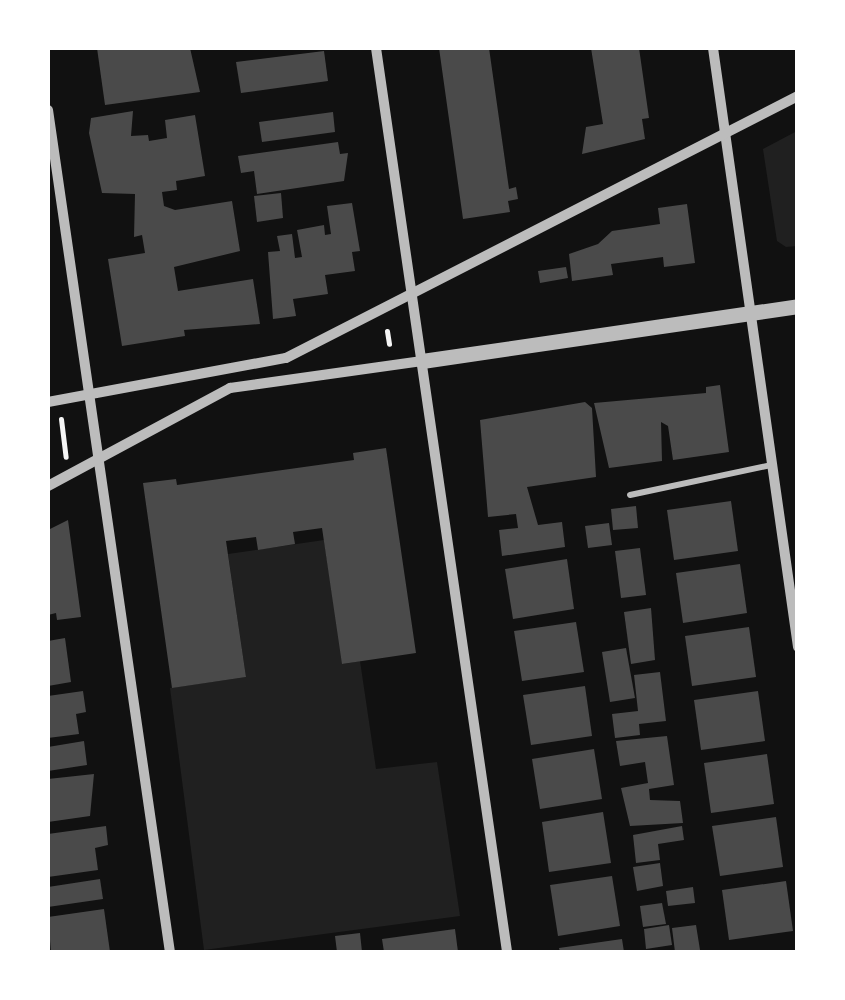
<!DOCTYPE html>
<html>
<head>
<meta charset="utf-8">
<style>
  body { margin:0 }
  #map { position:relative; width:845px; height:1000px; overflow:hidden; background:#111; font-family:"Archivo Narrow",sans-serif }
  div>[style] { position:absolute }
  [style*='--x'] { left:calc(var(--x)*1px); top:calc(var(--y)*1px); width:calc(var(--w)*1px); rotate:calc(var(--a)*1deg) }
  .green>* { inset:0; background:#202020 }
  .building>* { inset:0; background:#4a4a4a }
  .path>* { height:5px; margin:-2.5px; padding:0 2.5px; transform-origin:2.5px; border-radius:2.5px; background:#f5f5f5 }
  .service>* { height:6px; margin:-3px; padding:0 3px; transform-origin:3px; border-radius:3px; background:#bcbcbc }
  .minor>* { height:10px; margin:-5px; padding:0 5px; transform-origin:5px; border-radius:5px; background:#bcbcbc }
  .tertiary>* { height:15px; margin:-7.5px; padding:0 7.5px; transform-origin:7.5px; border-radius:7.5px; background:#bcbcbc }
  span { translate:-50% -50%; white-space:nowrap; text-align:center; line-height:1.15; -webkit-text-stroke:8px #fff; paint-order:stroke }
  .frame { position:absolute; inset:0; border:50px solid #fff; pointer-events:none }
</style>
</head>
<body>
<div id="map">
  <div class="green">
    <i style="clip-path:polygon(797px 131px,797px 246px,786px 247px,777px 241px,763px 149px)"></i>
    <i style="clip-path:polygon(324px 540px,343px 664px,360px 661px,376px 769px,437px 762px,460px 916px,204px 950px,170px 688px,246px 677px,228px 554px)"></i>
  </div>
  <div class="building">
    <i style="clip-path:polygon(97px 48px,190px 48px,200px 92px,105px 105px)"></i>
    <i style="clip-path:polygon(439px 48px,489px 48px,509px 189px,516px 187px,518px 199px,508px 201px,510px 212px,463px 219px)"></i>
    <i style="clip-path:polygon(591px 48px,639px 48px,649px 118px,642px 119px,645px 139px,582px 154px,586px 127px,603px 124px)"></i>
    <i style="clip-path:polygon(324px 51px,328px 81px,241px 93px,236px 62px)"></i>
    <i style="clip-path:polygon(133px 111px,131px 136px,148px 135px,149px 141px,167px 138px,165px 120px,195px 115px,205px 176px,176px 181px,177px 190px,162px 192px,164px 206px,175px 210px,232px 201px,240px 251px,174px 267px,178px 291px,253px 279px,260px 324px,184px 330px,185px 336px,122px 346px,108px 259px,145px 253px,142px 235px,134px 237px,135px 194px,102px 193px,89px 133px,91px 118px)"></i>
    <i style="clip-path:polygon(333px 112px,335px 132px,262px 142px,259px 122px)"></i>
    <i style="clip-path:polygon(338px 142px,340px 154px,348px 153px,344px 181px,257px 194px,254px 171px,241px 173px,238px 156px)"></i>
    <i style="clip-path:polygon(281px 193px,283px 218px,257px 222px,254px 196px)"></i>
    <i style="clip-path:polygon(352px 203px,360px 251px,352px 252px,355px 271px,325px 275px,328px 294px,293px 299px,296px 316px,273px 319px,268px 252px,280px 251px,277px 236px,292px 234px,295px 258px,302px 257px,297px 230px,324px 225px,325px 235px,331px 234px,327px 206px)"></i>
    <i style="clip-path:polygon(687px 204px,695px 263px,664px 267px,663px 257px,611px 264px,613px 275px,572px 281px,569px 254px,598px 244px,612px 231px,660px 224px,658px 208px)"></i>
    <i style="clip-path:polygon(566px 267px,568px 278px,540px 283px,538px 271px)"></i>
    <i style="clip-path:polygon(720px 385px,729px 452px,673px 460px,668px 426px,661px 422px,662px 461px,609px 468px,594px 403px,706px 393px,706px 387px)"></i>
    <i style="clip-path:polygon(585px 402px,592px 408px,596px 477px,527px 487px,538px 525px,562px 522px,565px 547px,502px 556px,499px 530px,518px 528px,516px 514px,488px 517px,480px 420px)"></i>
    <i style="clip-path:polygon(386px 448px,416px 653px,342px 664px,322px 528px,293px 532px,295px 544px,258px 550px,256px 537px,226px 541px,246px 677px,172px 688px,143px 483px,176px 479px,177px 485px,354px 460px,353px 453px)"></i>
    <i style="clip-path:polygon(731px 501px,738px 551px,674px 560px,667px 510px)"></i>
    <i style="clip-path:polygon(636px 506px,638px 528px,613px 530px,611px 509px)"></i>
    <i style="clip-path:polygon(68px 520px,81px 617px,57px 620px,56px 613px,48px 615px,48px 530px)"></i>
    <i style="clip-path:polygon(609px 523px,612px 545px,588px 548px,585px 526px)"></i>
    <i style="clip-path:polygon(640px 548px,646px 595px,621px 598px,615px 551px)"></i>
    <i style="clip-path:polygon(567px 559px,574px 609px,513px 619px,505px 569px)"></i>
    <i style="clip-path:polygon(740px 564px,747px 613px,683px 623px,676px 573px)"></i>
    <i style="clip-path:polygon(651px 608px,655px 660px,631px 664px,624px 612px)"></i>
    <i style="clip-path:polygon(576px 622px,584px 672px,522px 681px,514px 631px)"></i>
    <i style="clip-path:polygon(749px 627px,756px 677px,692px 686px,685px 636px)"></i>
    <i style="clip-path:polygon(65px 638px,71px 682px,48px 686px,48px 641px)"></i>
    <i style="clip-path:polygon(626px 648px,635px 698px,610px 702px,602px 652px)"></i>
    <i style="clip-path:polygon(660px 672px,666px 721px,639px 724px,640px 735px,615px 738px,612px 714px,638px 711px,634px 675px)"></i>
    <i style="clip-path:polygon(585px 686px,592px 736px,531px 745px,523px 695px)"></i>
    <i style="clip-path:polygon(83px 691px,86px 712px,76px 714px,79px 734px,48px 738px,48px 696px)"></i>
    <i style="clip-path:polygon(758px 691px,765px 741px,701px 750px,694px 700px)"></i>
    <i style="clip-path:polygon(667px 736px,674px 785px,649px 789px,650px 800px,680px 801px,683px 823px,630px 826px,621px 788px,648px 783px,645px 762px,620px 766px,616px 741px)"></i>
    <i style="clip-path:polygon(84px 741px,87px 765px,48px 771px,48px 747px)"></i>
    <i style="clip-path:polygon(594px 749px,602px 799px,540px 809px,532px 759px)"></i>
    <i style="clip-path:polygon(767px 754px,774px 804px,711px 813px,704px 763px)"></i>
    <i style="clip-path:polygon(94px 774px,90px 816px,48px 822px,48px 779px)"></i>
    <i style="clip-path:polygon(603px 812px,611px 863px,549px 872px,542px 822px)"></i>
    <i style="clip-path:polygon(776px 817px,783px 867px,720px 876px,712px 826px)"></i>
    <i style="clip-path:polygon(106px 826px,108px 845px,95px 848px,98px 870px,48px 877px,48px 834px)"></i>
    <i style="clip-path:polygon(682px 826px,684px 840px,658px 844px,660px 860px,636px 863px,633px 835px)"></i>
    <i style="clip-path:polygon(660px 863px,663px 886px,637px 891px,633px 867px)"></i>
    <i style="clip-path:polygon(612px 876px,620px 926px,558px 936px,550px 885px)"></i>
    <i style="clip-path:polygon(100px 879px,103px 899px,48px 907px,48px 887px)"></i>
    <i style="clip-path:polygon(786px 881px,793px 931px,729px 940px,722px 890px)"></i>
    <i style="clip-path:polygon(693px 887px,695px 903px,668px 906px,666px 891px)"></i>
    <i style="clip-path:polygon(662px 903px,666px 924px,643px 927px,640px 906px)"></i>
    <i style="clip-path:polygon(104px 909px,110px 952px,51px 952px,48px 917px)"></i>
    <i style="clip-path:polygon(669px 925px,672px 945px,646px 949px,644px 929px)"></i>
    <i style="clip-path:polygon(696px 925px,700px 950px,675px 952px,672px 928px)"></i>
    <i style="clip-path:polygon(455px 929px,458px 952px,384px 952px,382px 939px)"></i>
    <i style="clip-path:polygon(360px 933px,362px 952px,337px 952px,335px 936px)"></i>
    <i style="clip-path:polygon(622px 939px,624px 952px,560px 952px,559px 948px)"></i>
  </div>
  <div class="path">
    <i style="--x:387;--y:331;--w:13;--a:81"></i>
    <i style="--x:61;--y:419;--w:38;--a:83"></i>
  </div>
  <div class="service">
    <i style="--x:630;--y:495;--w:144;--a:-12"></i>
  </div>
  <div class="minor">
    <i style="--x:376;--y:48;--w:913;--a:81.75"></i>
    <i style="--x:713;--y:48;--w:605;--a:81.92"></i>
    <i style="--x:48;--y:110;--w:851;--a:81.76"></i>
    <i style="--x:48;--y:402;--w:242;--a:-10.5"></i>
    <i style="--x:286;--y:358;--w:575;--a:-27.1"></i>
    <i style="--x:48;--y:486;--w:207;--a:-28.3"></i>
    <i style="--x:230;--y:388;--w:194;--a:-8"></i>
  </div>
  <div class="tertiary">
    <i style="--x:422;--y:361;--w:380;--a:-8.3"></i>
  </div>
  <div class="frame"></div>
</div>
</body>
</html>
